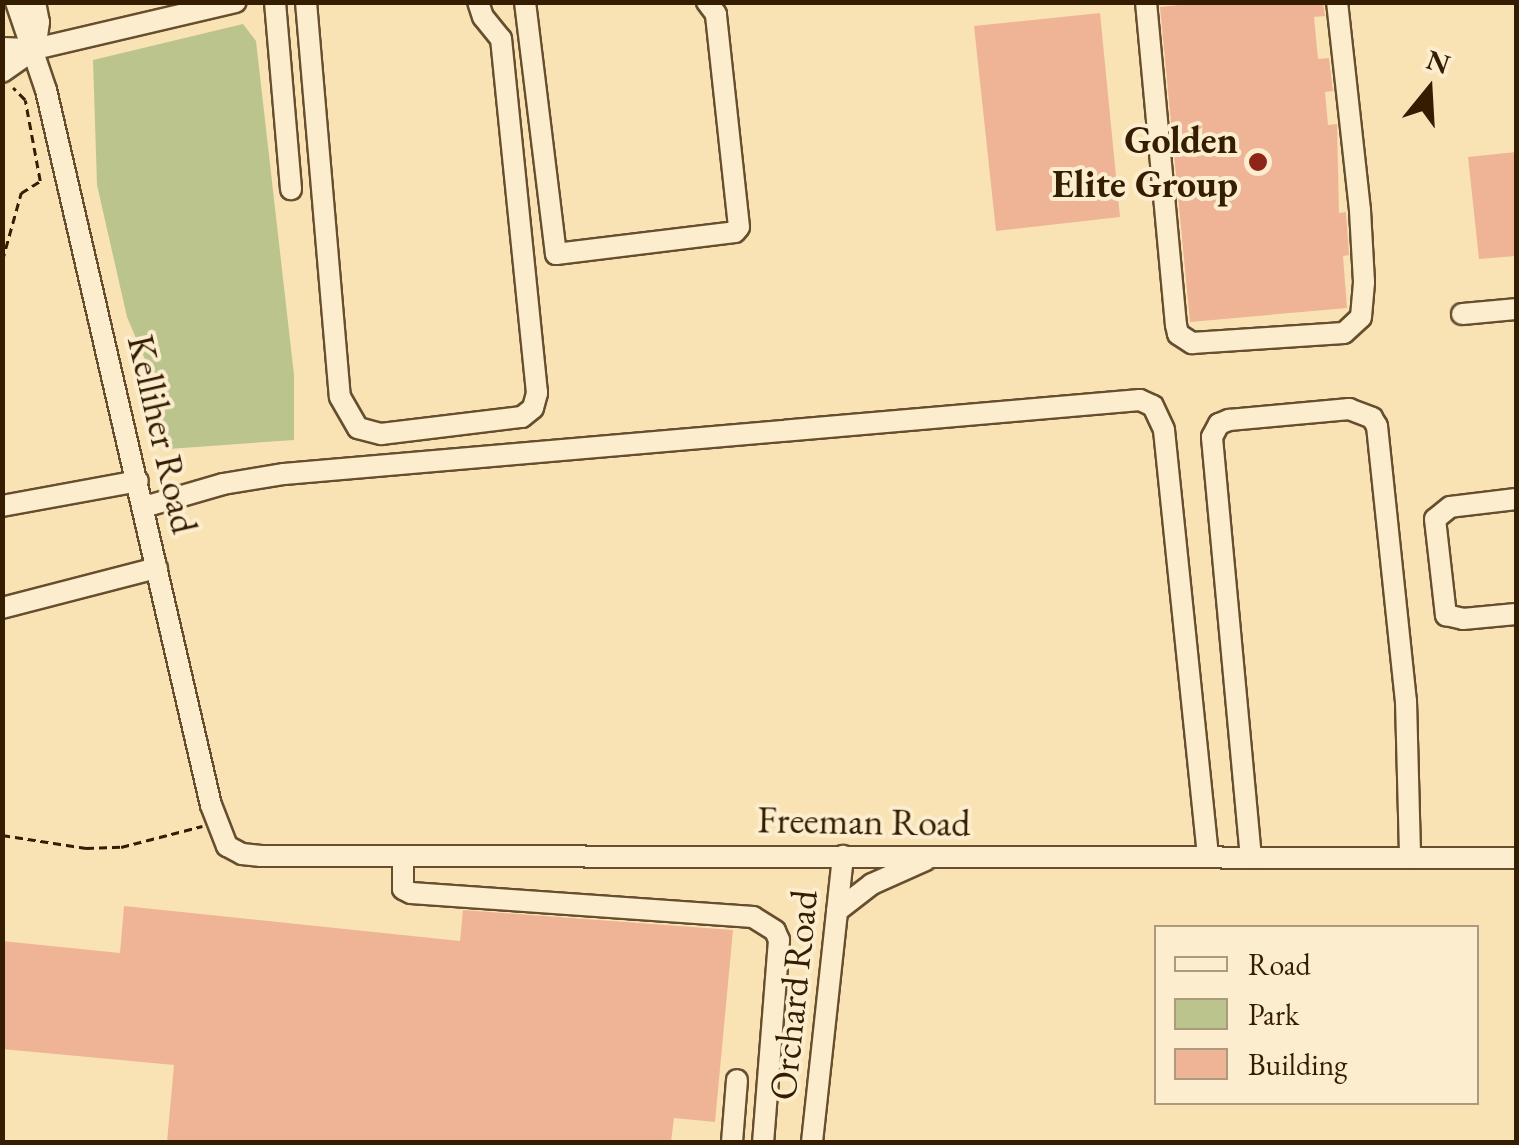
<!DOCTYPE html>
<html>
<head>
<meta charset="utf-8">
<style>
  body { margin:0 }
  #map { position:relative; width:1519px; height:1145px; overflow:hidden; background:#f9e3b4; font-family:"EB Garamond",serif }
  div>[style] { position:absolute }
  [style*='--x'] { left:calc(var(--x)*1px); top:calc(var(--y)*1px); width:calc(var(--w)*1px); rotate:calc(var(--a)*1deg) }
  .green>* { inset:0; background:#bcc48e }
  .building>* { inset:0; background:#efb495 }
  .path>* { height:2.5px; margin-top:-1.25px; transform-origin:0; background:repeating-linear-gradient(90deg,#351d02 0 8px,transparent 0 13px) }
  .roads { filter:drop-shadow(2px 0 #664e2e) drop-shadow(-2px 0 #664e2e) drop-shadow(0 2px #664e2e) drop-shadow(0 -2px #664e2e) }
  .minor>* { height:20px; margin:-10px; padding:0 10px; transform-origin:10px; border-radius:10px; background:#fbedce }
  .dots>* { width:28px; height:28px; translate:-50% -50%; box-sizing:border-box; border:5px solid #fbedce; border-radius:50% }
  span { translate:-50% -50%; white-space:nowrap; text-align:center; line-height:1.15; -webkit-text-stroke:8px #fbedce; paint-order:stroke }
  .poi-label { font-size:38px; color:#351d02; font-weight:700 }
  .right { translate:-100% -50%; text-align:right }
  .street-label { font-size:38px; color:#351d02 }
  .frame { position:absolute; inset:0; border:5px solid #351d02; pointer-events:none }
  .legend { position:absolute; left:1154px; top:925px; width:325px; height:180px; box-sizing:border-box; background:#fbedce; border:2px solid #ac9a7c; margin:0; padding:12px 18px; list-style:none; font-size:30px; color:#351d02 }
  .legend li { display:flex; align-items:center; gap:20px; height:50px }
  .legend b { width:50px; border:2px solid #ac9a7c }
  .north { position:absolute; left:1379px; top:40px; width:100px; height:100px; -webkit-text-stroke:8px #fbedce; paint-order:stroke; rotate:18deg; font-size:28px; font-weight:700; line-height:40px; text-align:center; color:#351d02 }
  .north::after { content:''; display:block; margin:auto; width:35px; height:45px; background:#351d02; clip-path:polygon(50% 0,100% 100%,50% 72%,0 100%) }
</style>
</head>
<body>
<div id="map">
  <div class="green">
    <i style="clip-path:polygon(243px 24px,256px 41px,294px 375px,294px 440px,168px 449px,158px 427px,147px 364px,127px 317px,97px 185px,93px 60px)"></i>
  </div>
  <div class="building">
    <i style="clip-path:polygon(1208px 2px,1323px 2px,1325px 16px,1314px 17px,1318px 59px,1329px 58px,1333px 91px,1325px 92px,1328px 125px,1337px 124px,1339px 213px,1346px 212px,1349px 255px,1343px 256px,1347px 308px,1190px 322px,1160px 7px)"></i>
    <i style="clip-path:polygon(1100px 13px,1120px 217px,996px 231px,974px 26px)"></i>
    <i style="clip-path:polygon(1516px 152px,1516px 256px,1479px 259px,1468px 157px)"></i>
    <i style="clip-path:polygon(124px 906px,460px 941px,463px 910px,733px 930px,715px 1122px,674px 1118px,671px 1142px,167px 1142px,174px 1065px,2px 1049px,2px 941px,120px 953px)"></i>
  </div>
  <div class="path">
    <i style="--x:2;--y:261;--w:71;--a:-74.4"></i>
    <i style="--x:21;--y:193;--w:22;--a:-32"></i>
    <i style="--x:40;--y:181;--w:82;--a:-100.5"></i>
    <i style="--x:25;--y:100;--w:17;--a:-135"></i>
    <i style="--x:2;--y:835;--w:85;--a:8.8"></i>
    <i style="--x:86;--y:848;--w:35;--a:-2"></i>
    <i style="--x:121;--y:847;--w:84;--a:-14.5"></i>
  </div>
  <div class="roads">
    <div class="minor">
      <i style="--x:16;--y:2;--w:93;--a:71.2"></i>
      <i style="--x:46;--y:90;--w:734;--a:77.01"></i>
      <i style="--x:211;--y:805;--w:44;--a:68.7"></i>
      <i style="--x:227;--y:846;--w:17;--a:28"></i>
      <i style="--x:242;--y:854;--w:19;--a:6"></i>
      <i style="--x:261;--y:856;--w:1255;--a:0.09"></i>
      <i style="--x:35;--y:2;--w:20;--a:79"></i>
      <i style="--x:39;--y:22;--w:27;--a:98"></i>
      <i style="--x:275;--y:2;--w:188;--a:85.1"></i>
      <i style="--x:306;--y:2;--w:396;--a:85.1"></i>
      <i style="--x:340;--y:397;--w:36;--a:60"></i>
      <i style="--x:358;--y:428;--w:24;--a:15"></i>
      <i style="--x:381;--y:434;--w:142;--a:-6.9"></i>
      <i style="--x:522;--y:417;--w:14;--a:-39"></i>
      <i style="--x:533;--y:408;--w:16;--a:-75"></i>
      <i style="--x:537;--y:393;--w:356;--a:-95.8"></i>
      <i style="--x:501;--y:39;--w:28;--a:-129"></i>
      <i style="--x:483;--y:17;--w:16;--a:-108"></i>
      <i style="--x:525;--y:2;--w:254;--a:83"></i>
      <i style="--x:556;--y:254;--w:180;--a:-7"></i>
      <i style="--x:735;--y:232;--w:6;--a:-51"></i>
      <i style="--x:739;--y:227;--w:214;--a:-96.2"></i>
      <i style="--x:716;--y:14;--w:15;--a:-127"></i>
      <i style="--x:1146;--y:2;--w:324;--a:84.7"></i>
      <i style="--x:1176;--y:325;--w:9;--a:77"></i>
      <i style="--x:1178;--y:334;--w:17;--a:33"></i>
      <i style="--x:1192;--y:343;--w:152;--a:-3.8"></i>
      <i style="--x:1344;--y:333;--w:23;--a:-43"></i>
      <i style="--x:1361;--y:317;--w:35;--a:-85"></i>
      <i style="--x:1364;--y:282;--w:72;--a:-93.2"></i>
      <i style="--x:1360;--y:210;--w:209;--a:-96.3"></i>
      <i style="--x:2;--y:48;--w:33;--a:2"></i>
      <i style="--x:35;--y:49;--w:206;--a:-13.2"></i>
      <i style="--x:2;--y:72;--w:40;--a:-34.9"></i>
      <i style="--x:1462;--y:314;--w:54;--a:-5.3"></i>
      <i style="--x:1516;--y:499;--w:66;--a:173.1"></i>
      <i style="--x:1450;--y:507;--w:19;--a:141"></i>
      <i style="--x:1435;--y:519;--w:97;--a:83.5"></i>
      <i style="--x:1446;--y:615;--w:17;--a:13"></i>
      <i style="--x:1463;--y:619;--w:53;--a:-5.4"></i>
      <i style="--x:2;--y:506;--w:138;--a:-10.4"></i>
      <i style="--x:144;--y:507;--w:82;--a:-16.2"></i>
      <i style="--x:223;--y:484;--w:62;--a:-9.3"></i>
      <i style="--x:284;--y:474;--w:859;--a:-4.94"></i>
      <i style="--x:1140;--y:400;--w:14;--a:25"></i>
      <i style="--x:1153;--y:406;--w:26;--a:65"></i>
      <i style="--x:1164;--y:430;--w:429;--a:84.1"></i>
      <i style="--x:2;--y:608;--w:160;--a:-14.5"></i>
      <i style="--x:403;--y:857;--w:32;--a:90"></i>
      <i style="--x:403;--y:889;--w:9;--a:27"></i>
      <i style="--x:411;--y:893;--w:343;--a:4"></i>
      <i style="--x:753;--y:917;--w:26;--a:32"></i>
      <i style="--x:775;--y:931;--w:10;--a:66"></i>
      <i style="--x:779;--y:940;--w:203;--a:94.5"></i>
      <i style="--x:1251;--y:858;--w:423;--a:-95.3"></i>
      <i style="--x:1212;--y:437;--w:15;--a:-62"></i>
      <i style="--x:1219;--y:424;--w:11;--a:-22"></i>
      <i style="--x:1229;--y:420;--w:121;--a:-5.2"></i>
      <i style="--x:1349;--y:409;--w:25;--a:21"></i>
      <i style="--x:1372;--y:418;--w:9;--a:58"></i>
      <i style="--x:1377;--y:426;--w:277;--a:84"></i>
      <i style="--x:1406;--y:701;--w:157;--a:88.5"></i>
      <i style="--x:837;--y:911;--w:44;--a:-37.6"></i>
      <i style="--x:872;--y:884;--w:59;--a:-24"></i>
      <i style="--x:732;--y:1142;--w:62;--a:-85.4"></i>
      <i style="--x:812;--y:1142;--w:288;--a:-83.8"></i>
    </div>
  </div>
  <div class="dots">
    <i style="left:1258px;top:162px;background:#8f2418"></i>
  </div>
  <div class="poi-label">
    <span class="right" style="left:1238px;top:162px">Golden<br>Elite Group</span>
  </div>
  <div class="street-label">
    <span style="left:163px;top:434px;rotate:77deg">Kelliher Road</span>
    <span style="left:864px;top:821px;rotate:1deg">Freeman Road</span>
    <span style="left:793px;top:995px;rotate:-84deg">Orchard Road</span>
  </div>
  <div class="frame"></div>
  <ul class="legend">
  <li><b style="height:12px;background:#fbedce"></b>Road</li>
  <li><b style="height:28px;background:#bcc48e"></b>Park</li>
  <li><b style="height:28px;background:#efb495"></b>Building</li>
  </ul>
  <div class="north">N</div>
</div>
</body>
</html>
